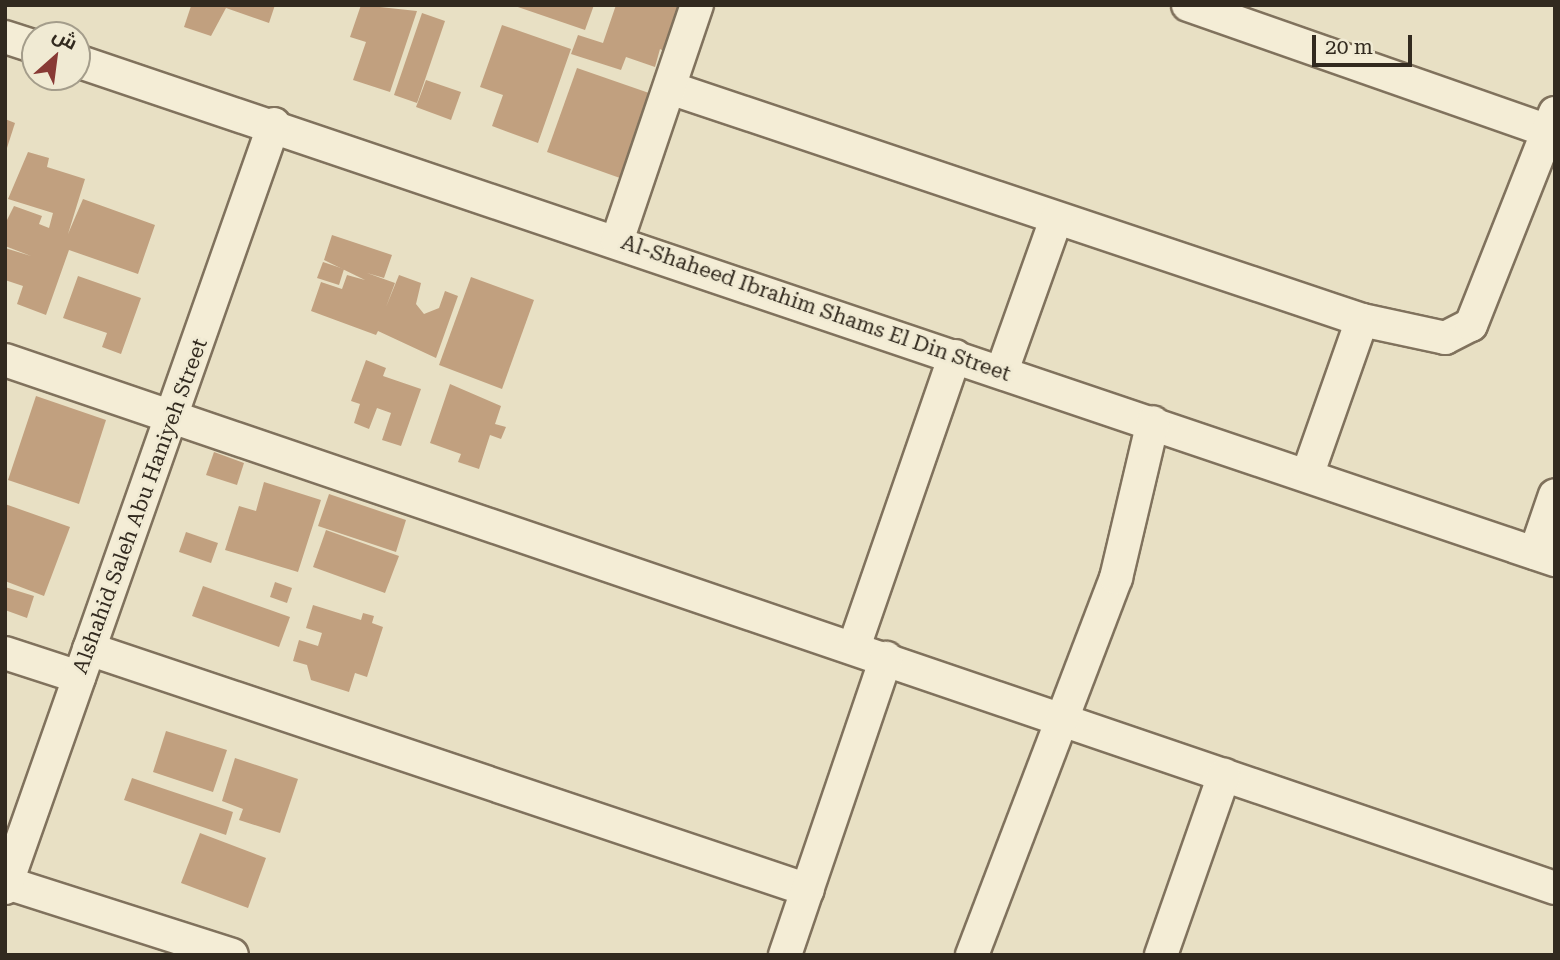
<!DOCTYPE html>
<html>
<head>
<meta charset="utf-8">
<style>
  body { margin:0 }
  #map { position:relative; width:1560px; height:960px; overflow:hidden; background:#e8e0c4; font-family:"Roboto Serif",Cairo,serif }
  div>[style] { position:absolute }
  [style*='--x'] { left:calc(var(--x)*1px); top:calc(var(--y)*1px); width:calc(var(--w)*1px); rotate:calc(var(--a)*1deg) }
  .building>* { inset:0; background:#c1a07f }
  .roads { filter:drop-shadow(2px 0 #80725d) drop-shadow(-2px 0 #80725d) drop-shadow(0 2px #80725d) drop-shadow(0 -2px #80725d) }
  .minor>* { height:32px; margin:-16px; padding:0 16px; transform-origin:16px; border-radius:16px; background:#f4edd6 }
  span { translate:-50% -50%; white-space:nowrap; text-align:center; line-height:1.15; -webkit-text-stroke:5px #f0ead3; paint-order:stroke }
  .street-label { font-size:21px; color:#322a1f }
  .frame { position:absolute; inset:0; border:7px solid #322a1f; pointer-events:none }
  .north { position:absolute; left:21px; top:21px; width:70px; height:70px; box-sizing:border-box; background:#f0ead3; border:2px solid #a49d8b; border-radius:50%; rotate:28deg; font-size:19px; font-weight:700; line-height:28px; text-align:center; color:#322a1f }
  .north::after { content:''; display:block; margin:auto; width:24px; height:32px; background:#883a35; clip-path:polygon(50% 0,100% 100%,50% 72%,0 100%) }
  .scale { position:absolute; left:1312px; top:35px; width:100px; height:32px; box-sizing:border-box; border:4px solid #322a1f; border-top:0; padding-left:9px; font-size:21px; line-height:24px; white-space:nowrap; color:#322a1f; -webkit-text-stroke:5px #f0ead3; paint-order:stroke }
</style>
</head>
<body>
<div id="map">
  <div class="building">
    <i style="clip-path:polygon(275px 5px,269px 23px,226px 8px,211px 36px,184px 27px,191px 6px)"></i>
    <i style="clip-path:polygon(361px 5px,417px 11px,390px 92px,353px 80px,366px 42px,350px 37px)"></i>
    <i style="clip-path:polygon(512px 5px,594px 5px,585px 30px)"></i>
    <i style="clip-path:polygon(616px 5px,682px 5px,666px 52px,660px 49px,655px 67px,626px 57px,621px 70px,571px 54px,578px 35px,603px 43px)"></i>
    <i style="clip-path:polygon(422px 13px,445px 21px,417px 103px,394px 95px)"></i>
    <i style="clip-path:polygon(502px 25px,571px 49px,538px 143px,492px 126px,503px 95px,480px 87px)"></i>
    <i style="clip-path:polygon(577px 68px,649px 93px,620px 178px,547px 152px)"></i>
    <i style="clip-path:polygon(426px 80px,461px 92px,451px 120px,416px 107px)"></i>
    <i style="clip-path:polygon(5px 119px,15px 123px,6px 151px,5px 151px)"></i>
    <i style="clip-path:polygon(28px 152px,49px 158px,47px 167px,85px 179px,68px 234px,83px 199px,155px 225px,138px 274px,69px 250px,46px 315px,17px 304px,23px 286px,5px 280px,5px 248px,31px 256px,5px 246px,5px 224px,14px 206px,42px 216px,39px 224px,49px 228px,53px 213px,8px 199px)"></i>
    <i style="clip-path:polygon(332px 235px,392px 255px,384px 278px,367px 273px,395px 283px,386px 307px,399px 275px,421px 283px,416px 304px,424px 314px,439px 308px,445px 291px,458px 296px,436px 358px,378px 331px,376px 335px,311px 311px,321px 282px,342px 289px,347px 275px,365px 280px,324px 260px)"></i>
    <i style="clip-path:polygon(323px 262px,344px 269px,339px 285px,317px 278px)"></i>
    <i style="clip-path:polygon(78px 276px,141px 298px,121px 354px,102px 347px,107px 333px,63px 318px)"></i>
    <i style="clip-path:polygon(471px 277px,534px 300px,502px 389px,439px 365px)"></i>
    <i style="clip-path:polygon(366px 360px,386px 368px,383px 376px,421px 389px,401px 446px,382px 440px,391px 413px,377px 408px,369px 429px,354px 423px,360px 404px,351px 401px)"></i>
    <i style="clip-path:polygon(450px 384px,501px 406px,495px 424px,506px 427px,501px 439px,490px 435px,479px 469px,458px 462px,461px 454px,430px 443px)"></i>
    <i style="clip-path:polygon(36px 396px,106px 420px,79px 504px,8px 480px)"></i>
    <i style="clip-path:polygon(214px 452px,244px 463px,237px 485px,206px 475px)"></i>
    <i style="clip-path:polygon(264px 482px,321px 500px,298px 572px,225px 550px,239px 506px,256px 511px)"></i>
    <i style="clip-path:polygon(329px 494px,406px 520px,396px 552px,318px 526px)"></i>
    <i style="clip-path:polygon(5px 504px,70px 527px,44px 596px,5px 581px)"></i>
    <i style="clip-path:polygon(326px 530px,399px 556px,385px 593px,313px 567px)"></i>
    <i style="clip-path:polygon(186px 532px,218px 543px,211px 563px,179px 552px)"></i>
    <i style="clip-path:polygon(275px 582px,292px 588px,287px 603px,270px 597px)"></i>
    <i style="clip-path:polygon(203px 586px,290px 617px,279px 647px,192px 616px)"></i>
    <i style="clip-path:polygon(5px 587px,34px 596px,27px 618px,5px 610px)"></i>
    <i style="clip-path:polygon(313px 605px,361px 620px,363px 613px,374px 616px,372px 623px,383px 627px,367px 677px,355px 673px,349px 692px,311px 680px,307px 665px,293px 661px,299px 640px,318px 646px,322px 633px,306px 628px)"></i>
    <i style="clip-path:polygon(166px 731px,227px 750px,213px 792px,153px 772px)"></i>
    <i style="clip-path:polygon(235px 758px,298px 779px,280px 833px,239px 820px,243px 809px,222px 801px)"></i>
    <i style="clip-path:polygon(132px 778px,233px 812px,226px 835px,124px 800px)"></i>
    <i style="clip-path:polygon(200px 833px,266px 858px,248px 908px,181px 883px)"></i>
  </div>
  <div class="roads">
    <div class="minor">
      <i style="--x:1188;--y:5;--w:381;--a:19.3"></i>
      <i style="--x:5;--y:37;--w:32;--a:18"></i>
      <i style="--x:77;--y:61;--w:1560;--a:18.66"></i>
      <i style="--x:670;--y:88;--w:730;--a:18.53"></i>
      <i style="--x:1362;--y:320;--w:85;--a:12.2"></i>
      <i style="--x:1445;--y:338;--w:29;--a:-27"></i>
      <i style="--x:1471;--y:325;--w:228;--a:-68.4"></i>
      <i style="--x:617;--y:241;--w:249;--a:-71.3"></i>
      <i style="--x:5;--y:360;--w:1637;--a:18.81"></i>
      <i style="--x:1002;--y:371;--w:161;--a:-70.4"></i>
      <i style="--x:1308;--y:473;--w:162;--a:-70.6"></i>
      <i style="--x:1535;--y:553;--w:61;--a:-71"></i>
      <i style="--x:854;--y:647;--w:308;--a:-70.9"></i>
      <i style="--x:89;--y:649;--w:758;--a:18.53"></i>
      <i style="--x:5;--y:653;--w:78;--a:18"></i>
      <i style="--x:7;--y:883;--w:236;--a:17.7"></i>
      <i style="--x:5;--y:888;--w:810;--a:-70.6"></i>
      <i style="--x:785;--y:955;--w:314;--a:-71.2"></i>
      <i style="--x:972;--y:955;--w:404;--a:-69.1"></i>
      <i style="--x:1116;--y:578;--w:160;--a:-76.7"></i>
      <i style="--x:1161;--y:955;--w:191;--a:-70.7"></i>
    </div>
  </div>
  <div class="street-label">
    <span style="left:816px;top:308px;rotate:19deg">Al-Shaheed Ibrahim Shams El Din Street</span>
    <span style="left:140px;top:506px;rotate:-70deg">Alshahid Saleh Abu Haniyeh Street</span>
  </div>
  <div class="frame"></div>
  <div class="north">ش</div>
  <div class="scale">20 m</div>
</div>
</body>
</html>
